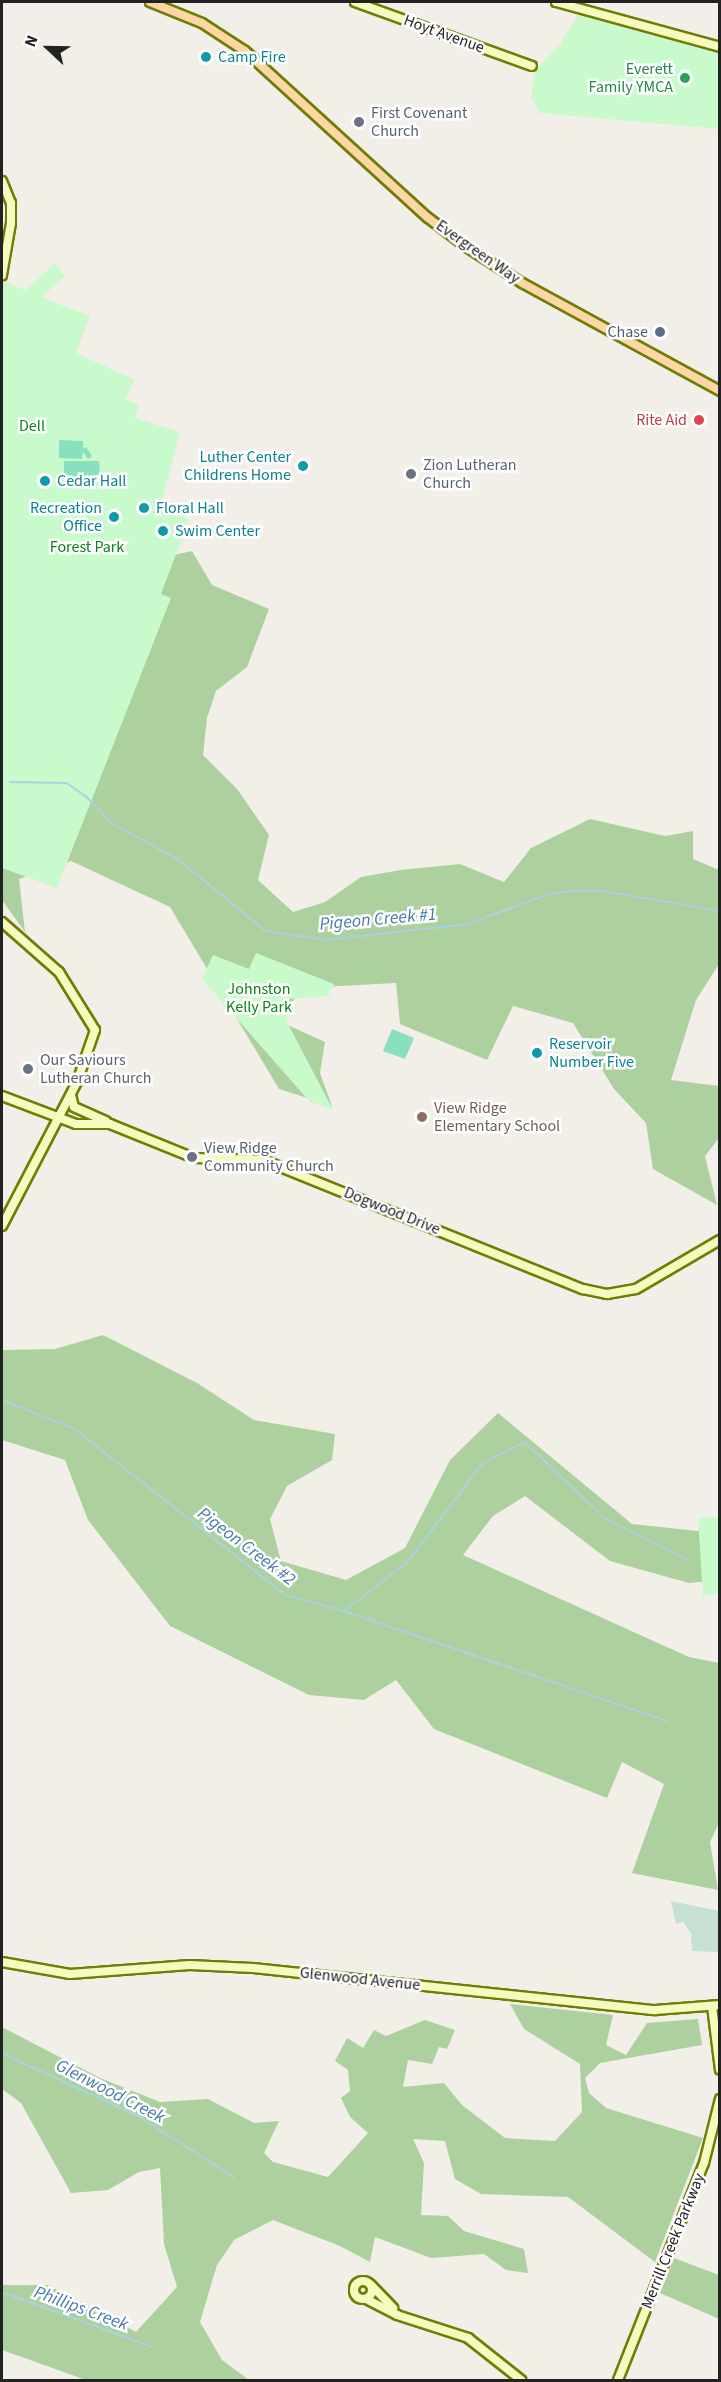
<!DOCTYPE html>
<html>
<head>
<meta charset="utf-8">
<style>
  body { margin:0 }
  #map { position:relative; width:721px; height:2382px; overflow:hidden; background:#f2efe9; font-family:"Source Sans 3",sans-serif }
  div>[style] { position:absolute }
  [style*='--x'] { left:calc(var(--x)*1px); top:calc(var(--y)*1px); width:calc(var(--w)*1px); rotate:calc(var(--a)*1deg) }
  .forest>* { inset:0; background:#add19e }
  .wetland>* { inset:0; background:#c6e0d4 }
  .park>* { inset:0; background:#c8facc }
  .pitch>* { inset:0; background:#88e0be }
  .stream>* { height:1.5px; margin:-0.75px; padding:0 0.75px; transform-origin:0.75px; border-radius:0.75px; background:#aad3df }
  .roads { filter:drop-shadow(2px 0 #707d05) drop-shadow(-2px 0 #707d05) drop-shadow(0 2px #707d05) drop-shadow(0 -2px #707d05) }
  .secondary>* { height:8px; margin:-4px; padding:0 4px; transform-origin:4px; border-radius:4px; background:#f7fabf }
  .secondary>.ring { margin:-4px; padding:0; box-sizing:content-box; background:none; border:8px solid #f7fabf; border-radius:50% }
  .primary>* { height:8px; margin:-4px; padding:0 4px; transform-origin:4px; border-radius:4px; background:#fcd6a4 }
  .dots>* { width:16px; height:16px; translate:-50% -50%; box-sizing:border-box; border:3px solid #fff; border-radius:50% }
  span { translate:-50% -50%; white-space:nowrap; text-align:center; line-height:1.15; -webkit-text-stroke:5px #fff; paint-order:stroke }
  .street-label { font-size:16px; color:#222 }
  .culture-label { font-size:16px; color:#0d838f }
  .left { translate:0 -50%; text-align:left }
  .right { translate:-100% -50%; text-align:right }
  .leisure-label { font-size:16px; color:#27864d }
  .worship-label { font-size:16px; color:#5b616d }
  .service-label { font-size:16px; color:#4e5e75 }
  .health-label { font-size:16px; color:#be3a42 }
  .park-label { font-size:16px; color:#0c8416 }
  .education-label { font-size:16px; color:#785e54 }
  .water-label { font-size:18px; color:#4a7aab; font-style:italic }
  .frame { position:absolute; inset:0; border:3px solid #222; pointer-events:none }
  .north { position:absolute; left:18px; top:18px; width:60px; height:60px; -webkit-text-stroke:4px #fff; paint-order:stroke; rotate:292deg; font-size:16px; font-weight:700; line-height:24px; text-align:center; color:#222 }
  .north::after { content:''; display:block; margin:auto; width:21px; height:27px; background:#222; clip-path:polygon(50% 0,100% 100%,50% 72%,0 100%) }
</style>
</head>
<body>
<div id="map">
  <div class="forest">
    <i style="clip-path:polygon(192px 551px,212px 585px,269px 609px,247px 667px,216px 691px,207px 718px,203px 755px,237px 789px,269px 835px,258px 880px,293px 912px,325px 902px,361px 877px,401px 870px,460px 864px,504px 882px,531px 848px,590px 819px,665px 836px,693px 831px,693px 859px,719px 870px,719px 964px,696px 1000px,671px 1080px,719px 1086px,719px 1138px,705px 1156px,717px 1205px,653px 1169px,646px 1123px,614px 1089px,573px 1023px,513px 1006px,487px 1060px,400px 1024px,396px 983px,302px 988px,279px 1021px,325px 1042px,320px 1073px,332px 1106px,279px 1089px,170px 907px,71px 861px,19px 879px,25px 932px,2px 900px,2px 698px,160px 558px)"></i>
    <i style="clip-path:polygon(103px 1335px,197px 1383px,254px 1420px,335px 1434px,332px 1460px,287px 1486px,270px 1519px,281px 1561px,346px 1580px,405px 1548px,450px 1460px,498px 1413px,632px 1524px,698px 1531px,719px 1527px,719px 1580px,689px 1583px,610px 1561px,525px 1496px,493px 1516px,463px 1555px,689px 1657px,719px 1663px,719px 1823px,710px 1842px,718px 1890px,632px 1873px,664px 1784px,622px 1762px,607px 1798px,434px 1729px,396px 1680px,364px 1700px,309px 1695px,170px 1626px,88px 1520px,65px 1460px,2px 1440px,2px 1350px,55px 1349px)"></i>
    <i style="clip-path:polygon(510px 2004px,613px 2015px,606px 2045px,626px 2055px,647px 2023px,698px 2019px,702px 2045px,600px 2063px,585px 2078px,589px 2093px,606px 2108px,703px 2138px,655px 2262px,568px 2197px,481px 2194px,455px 2179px,445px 2141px,413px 2139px,424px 2163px,421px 2215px,448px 2216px,464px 2231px,524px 2249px,528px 2273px,506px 2270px,484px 2254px,431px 2258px,375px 2237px,370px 2262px,340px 2246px,273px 2220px,234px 2240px,217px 2265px,200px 2322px,222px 2360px,249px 2380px,86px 2380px,2px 2350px,2px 2285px,48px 2285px,136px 2332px,177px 2287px,164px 2244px,160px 2168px,139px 2172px,108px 2190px,71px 2193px,21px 2103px,2px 2089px,2px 2027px,100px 2078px,160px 2102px,208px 2099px,254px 2123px,279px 2121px,264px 2153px,273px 2162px,328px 2177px,368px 2133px,350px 2117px,341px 2098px,350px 2091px,348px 2070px,335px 2061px,347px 2038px,363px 2048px,374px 2030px,386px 2036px,425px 2020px,455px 2030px,447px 2049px,439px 2047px,432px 2064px,408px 2060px,403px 2087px,444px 2083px,462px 2105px,505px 2138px,555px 2141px,582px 2112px,580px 2064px,524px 2029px)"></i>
    <i style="clip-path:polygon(674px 2258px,719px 2275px,719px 2319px,660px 2293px)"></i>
  </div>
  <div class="wetland">
    <i style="clip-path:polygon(671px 1901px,719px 1911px,719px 1952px,692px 1951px,691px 1933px,683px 1922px,676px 1924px)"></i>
  </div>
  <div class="park">
    <i style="clip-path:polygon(579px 13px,719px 54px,719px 129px,540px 113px,531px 97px,535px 71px,560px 44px)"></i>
    <i style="clip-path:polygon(55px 263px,65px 276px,41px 297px,90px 316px,76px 353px,135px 380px,125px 399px,139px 405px,135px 418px,180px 432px,161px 505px,189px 520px,161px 594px,171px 598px,57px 888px,2px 868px,2px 281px,26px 290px)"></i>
    <i style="clip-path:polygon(256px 953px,334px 984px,328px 996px,289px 999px,287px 1022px,333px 1110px,310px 1102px,202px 979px,213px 955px,249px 969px)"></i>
    <i style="clip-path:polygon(719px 1517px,719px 1593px,703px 1596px,698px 1518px)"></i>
  </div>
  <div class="pitch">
    <i style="clip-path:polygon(59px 440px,83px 441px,83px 449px,86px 447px,92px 456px,88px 459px,83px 452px,82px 459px,59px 458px)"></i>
    <i style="clip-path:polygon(64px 461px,99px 461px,100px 475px,88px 476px,87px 472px,87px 484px,64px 485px)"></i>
    <i style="clip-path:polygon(392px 1029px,414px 1038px,405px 1059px,383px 1051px)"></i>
  </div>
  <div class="stream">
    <i style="--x:10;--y:782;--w:57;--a:1"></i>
    <i style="--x:67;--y:783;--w:24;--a:35"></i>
    <i style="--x:87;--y:797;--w:37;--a:46"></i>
    <i style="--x:113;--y:824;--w:74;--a:28.3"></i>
    <i style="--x:178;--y:859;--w:114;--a:39.3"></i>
    <i style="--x:266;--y:931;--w:61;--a:8.5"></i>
    <i style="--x:326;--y:940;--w:143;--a:-6.4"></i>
    <i style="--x:468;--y:924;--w:86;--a:-20.3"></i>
    <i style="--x:549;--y:894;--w:26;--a:-7"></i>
    <i style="--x:575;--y:891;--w:28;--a:0"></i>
    <i style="--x:603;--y:891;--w:119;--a:9.7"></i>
    <i style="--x:2;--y:1400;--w:79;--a:21.7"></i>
    <i style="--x:75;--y:1429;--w:268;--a:38.2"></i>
    <i style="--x:286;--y:1595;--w:60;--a:15.4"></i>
    <i style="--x:344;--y:1611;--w:341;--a:18.8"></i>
    <i style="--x:345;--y:1610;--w:79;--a:-37.3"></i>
    <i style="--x:408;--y:1562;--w:123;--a:-52.9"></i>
    <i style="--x:482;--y:1464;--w:48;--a:-27.1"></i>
    <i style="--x:525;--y:1442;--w:112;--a:43.5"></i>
    <i style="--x:606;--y:1519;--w:90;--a:26.3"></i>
    <i style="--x:2;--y:2053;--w:150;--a:24.9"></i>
    <i style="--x:138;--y:2116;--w:114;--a:32.4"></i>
    <i style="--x:2;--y:2292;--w:161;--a:20"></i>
  </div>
  <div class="roads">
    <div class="secondary">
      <i style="--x:355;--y:2;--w:188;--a:19.9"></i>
      <i style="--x:556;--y:2;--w:170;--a:15.3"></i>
      <i style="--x:2;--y:181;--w:24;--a:68"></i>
      <i style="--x:11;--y:203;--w:20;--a:90"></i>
      <i style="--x:11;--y:223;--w:53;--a:99.8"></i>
      <i style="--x:2;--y:922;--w:76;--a:41.3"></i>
      <i style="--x:59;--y:972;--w:68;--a:58.2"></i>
      <i style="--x:95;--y:1030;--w:55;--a:109.1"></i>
      <i style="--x:77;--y:1082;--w:162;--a:117.5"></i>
      <i style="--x:71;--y:1095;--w:12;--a:76"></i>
      <i style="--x:74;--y:1107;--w:35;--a:24"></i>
      <i style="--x:2;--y:1096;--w:79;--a:20.7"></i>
      <i style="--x:76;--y:1124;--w:34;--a:0"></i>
      <i style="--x:110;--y:1124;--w:91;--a:22"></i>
      <i style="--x:194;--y:1158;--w:69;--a:1.7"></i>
      <i style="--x:263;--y:1160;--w:345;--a:22"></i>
      <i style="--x:583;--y:1289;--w:25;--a:12"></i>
      <i style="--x:607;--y:1294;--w:29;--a:-10"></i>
      <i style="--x:636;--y:1289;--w:97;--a:-30.3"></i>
      <i style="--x:2;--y:1962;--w:69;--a:10"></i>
      <i style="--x:70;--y:1974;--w:120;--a:-4.3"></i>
      <i style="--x:190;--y:1965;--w:63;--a:2.7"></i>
      <i style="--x:253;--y:1968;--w:404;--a:6"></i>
      <i style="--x:655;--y:2010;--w:65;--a:-4.4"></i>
      <i style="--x:712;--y:2006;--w:64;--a:82.9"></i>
      <i class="ring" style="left:354px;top:2281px;width:10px;height:10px"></i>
      <i style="--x:371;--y:2285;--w:32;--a:46"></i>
      <i style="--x:366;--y:2299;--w:35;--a:27"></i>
      <i style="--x:397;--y:2315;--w:75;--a:17.9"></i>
      <i style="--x:468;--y:2338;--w:68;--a:38.4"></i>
      <i style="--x:618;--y:2380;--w:233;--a:-68.4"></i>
      <i style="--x:704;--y:2163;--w:66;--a:-76"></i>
    </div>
    <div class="primary">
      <i style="--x:150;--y:2;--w:56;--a:22"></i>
      <i style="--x:202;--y:23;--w:51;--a:33.1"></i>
      <i style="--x:245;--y:51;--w:246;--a:42.4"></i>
      <i style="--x:427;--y:217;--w:51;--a:37.1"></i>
      <i style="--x:468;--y:248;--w:64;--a:32.9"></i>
      <i style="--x:522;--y:283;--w:226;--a:28.6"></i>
    </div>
  </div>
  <div class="dots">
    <i style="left:206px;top:57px;background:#0f9aa8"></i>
    <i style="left:685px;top:78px;background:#2e9e5b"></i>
    <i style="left:359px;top:122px;background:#6b7280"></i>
    <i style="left:660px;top:332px;background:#5c6f8a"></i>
    <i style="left:699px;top:420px;background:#e0444e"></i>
    <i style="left:303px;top:466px;background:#0f9aa8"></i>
    <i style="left:411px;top:474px;background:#6b7280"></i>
    <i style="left:45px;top:481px;background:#0f9aa8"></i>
    <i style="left:144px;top:508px;background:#0f9aa8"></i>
    <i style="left:114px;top:517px;background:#0f9aa8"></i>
    <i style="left:163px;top:531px;background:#0f9aa8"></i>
    <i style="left:537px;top:1053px;background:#0f9aa8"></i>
    <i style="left:28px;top:1069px;background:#6b7280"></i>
    <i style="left:422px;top:1117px;background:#8d6e63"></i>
    <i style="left:192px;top:1157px;background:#6b7280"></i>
  </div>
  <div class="street-label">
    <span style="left:444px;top:34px;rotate:20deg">Hoyt Avenue</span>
    <span style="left:478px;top:252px;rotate:35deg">Evergreen Way</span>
    <span style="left:392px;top:1211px;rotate:22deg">Dogwood Drive</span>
    <span style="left:360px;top:1979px;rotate:6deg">Glenwood Avenue</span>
    <span style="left:673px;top:2241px;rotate:-68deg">Merrill Creek Parkway</span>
  </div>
  <div class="culture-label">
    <span class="left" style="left:218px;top:57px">Camp Fire</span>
    <span class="right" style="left:291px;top:466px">Luther Center<br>Childrens Home</span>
    <span class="left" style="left:57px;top:481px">Cedar Hall</span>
    <span class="right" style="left:102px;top:517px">Recreation<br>Office</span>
    <span class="left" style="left:156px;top:508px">Floral Hall</span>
    <span class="left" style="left:175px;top:531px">Swim Center</span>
    <span class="left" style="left:549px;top:1053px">Reservoir<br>Number Five</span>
  </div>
  <div class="leisure-label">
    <span class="right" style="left:673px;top:78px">Everett<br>Family YMCA</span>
  </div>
  <div class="worship-label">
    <span class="left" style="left:371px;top:122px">First Covenant<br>Church</span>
    <span class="left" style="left:423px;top:474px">Zion Lutheran<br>Church</span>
    <span class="left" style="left:40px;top:1069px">Our Saviours<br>Lutheran Church</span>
    <span class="left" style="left:204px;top:1157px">View Ridge<br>Community Church</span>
  </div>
  <div class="service-label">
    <span class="right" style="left:648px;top:332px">Chase</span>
  </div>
  <div class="health-label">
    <span class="right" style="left:687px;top:420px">Rite Aid</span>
  </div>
  <div class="park-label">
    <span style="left:32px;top:426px">Dell</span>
    <span style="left:87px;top:547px">Forest Park</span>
    <span style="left:259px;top:998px">Johnston<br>Kelly Park</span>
  </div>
  <div class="education-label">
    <span class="left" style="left:434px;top:1117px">View Ridge<br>Elementary School</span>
  </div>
  <div class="water-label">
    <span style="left:378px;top:920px;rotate:-5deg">Pigeon Creek #1</span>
    <span style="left:246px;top:1547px;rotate:37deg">Pigeon Creek #2</span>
    <span style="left:110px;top:2092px;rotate:27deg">Glenwood Creek</span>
    <span style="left:81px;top:2309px;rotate:20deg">Phillips Creek</span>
  </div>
  <div class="frame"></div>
  <div class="north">N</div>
</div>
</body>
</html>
